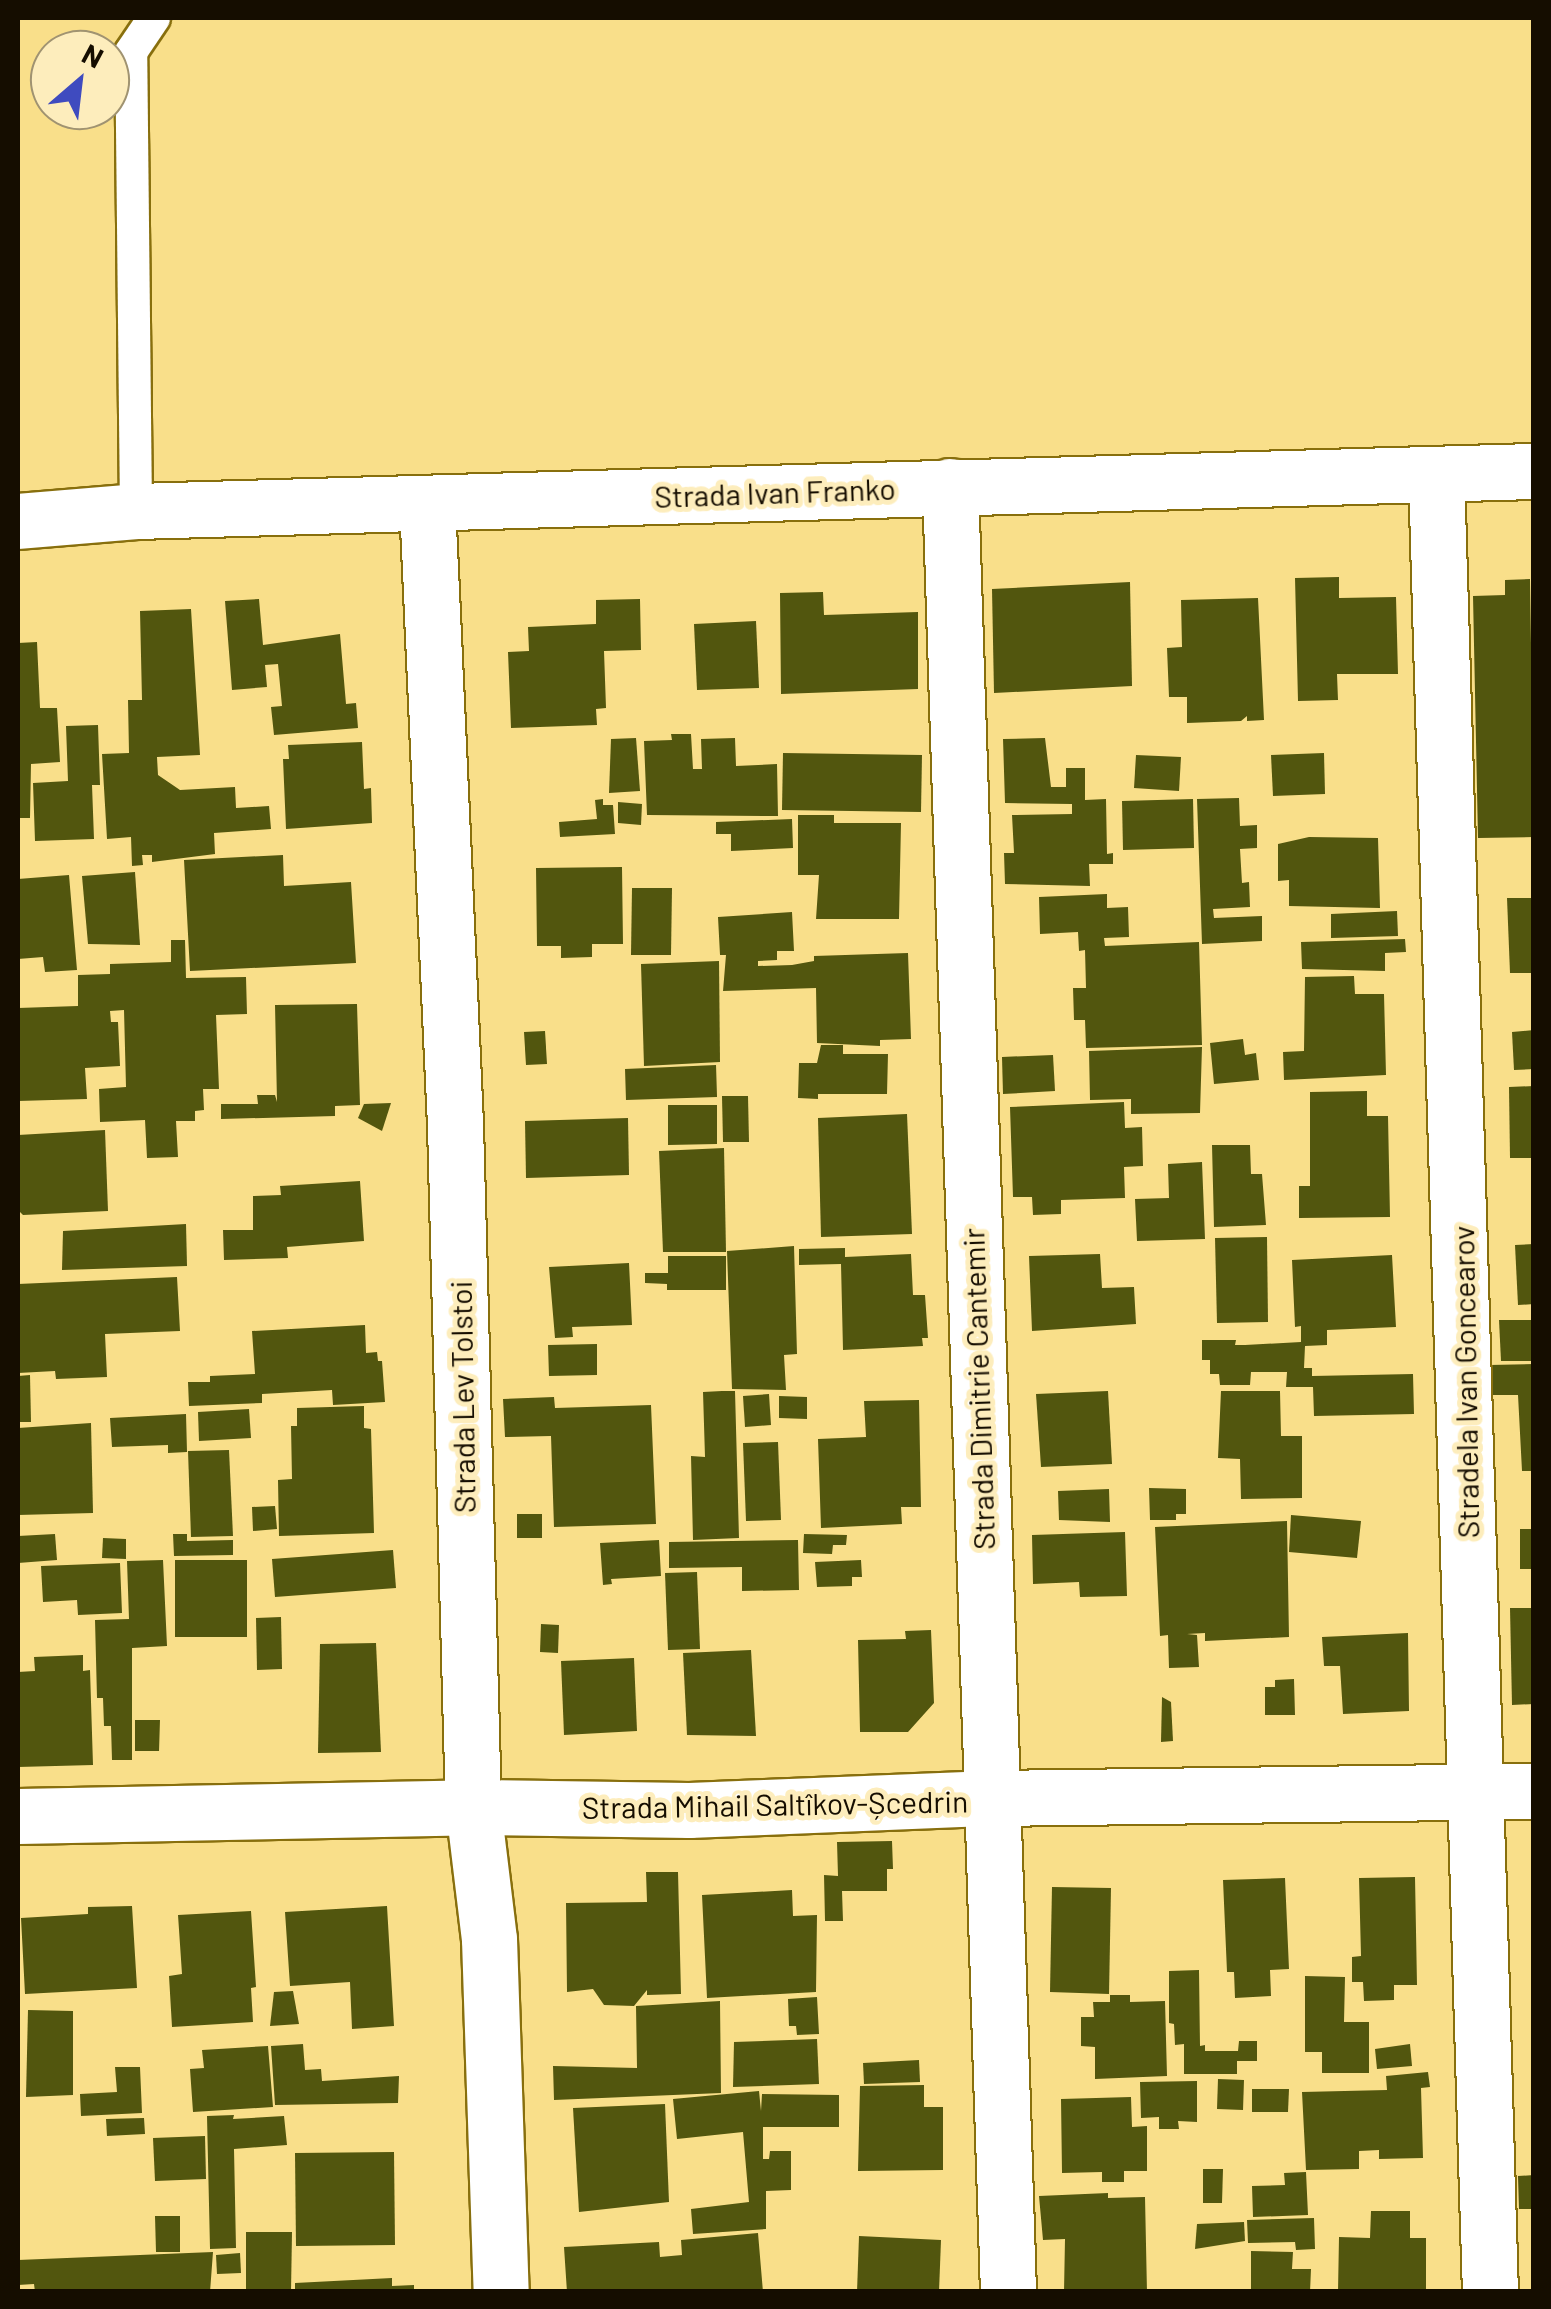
<!DOCTYPE html>
<html>
<head>
<meta charset="utf-8">
<style>
  body { margin:0 }
  #map { position:relative; width:1551px; height:2309px; overflow:hidden; background:#f9df8a; font-family:Barlow,sans-serif }
  div>[style] { position:absolute }
  [style*='--x'] { left:calc(var(--x)*1px); top:calc(var(--y)*1px); width:calc(var(--w)*1px); rotate:calc(var(--a)*1deg) }
  .building>* { inset:0; background:#52560e }
  .roads { filter:drop-shadow(2px 0 #886f0d) drop-shadow(-2px 0 #886f0d) drop-shadow(0 2px #886f0d) drop-shadow(0 -2px #886f0d) }
  .lane>* { height:32px; margin:-16px; padding:0 16px; transform-origin:16px; border-radius:16px; background:#fff }
  .street>* { height:55px; margin:-27.5px; padding:0 27.5px; transform-origin:27.5px; border-radius:27.5px; background:#fff }
  .secondary>* { height:55px; margin:-27.5px; padding:0 27.5px; transform-origin:27.5px; border-radius:27.5px; background:#fff }
  span { translate:-50% -50%; white-space:nowrap; text-align:center; line-height:1.15; -webkit-text-stroke:10px #fdedbc; paint-order:stroke }
  .street-label { font-size:30px; color:#150d00 }
  .frame { position:absolute; inset:0; border:20px solid #150d00; pointer-events:none }
  .north { position:absolute; left:30px; top:30px; width:100px; height:100px; box-sizing:border-box; background:#fdedbc; border:2px solid #a09371; border-radius:50%; rotate:28deg; font-size:28px; font-weight:700; line-height:40px; text-align:center; color:#150d00 }
  .north::after { content:''; display:block; margin:auto; width:35px; height:45px; background:#3f4bbf; clip-path:polygon(50% 0,100% 100%,50% 72%,0 100%) }
</style>
</head>
<body>
<div id="map">
  <div class="building">
    <i style="clip-path:polygon(1339px 577px,1339px 598px,1396px 597px,1398px 674px,1337px 674px,1338px 700px,1298px 701px,1295px 578px)"></i>
    <i style="clip-path:polygon(1530px 579px,1534px 837px,1478px 838px,1473px 596px,1505px 595px,1505px 580px)"></i>
    <i style="clip-path:polygon(1130px 582px,1132px 686px,994px 693px,992px 589px)"></i>
    <i style="clip-path:polygon(823px 592px,824px 615px,918px 612px,918px 689px,781px 694px,780px 593px)"></i>
    <i style="clip-path:polygon(1258px 598px,1264px 720px,1247px 721px,1247px 716px,1241px 721px,1187px 723px,1187px 697px,1169px 697px,1167px 648px,1182px 647px,1181px 600px)"></i>
    <i style="clip-path:polygon(259px 599px,263px 645px,340px 634px,346px 704px,356px 703px,358px 728px,274px 735px,271px 707px,282px 706px,278px 664px,265px 665px,267px 687px,232px 690px,225px 601px)"></i>
    <i style="clip-path:polygon(640px 599px,641px 650px,604px 651px,606px 708px,596px 709px,597px 725px,511px 728px,508px 652px,529px 651px,528px 627px,596px 624px,596px 600px)"></i>
    <i style="clip-path:polygon(191px 609px,200px 755px,157px 757px,158px 775px,180px 790px,235px 787px,236px 808px,269px 806px,271px 829px,214px 833px,215px 854px,152px 862px,152px 855px,142px 855px,143px 865px,132px 866px,131px 837px,107px 839px,102px 754px,129px 753px,128px 700px,142px 700px,140px 611px)"></i>
    <i style="clip-path:polygon(756px 621px,759px 688px,697px 690px,694px 624px)"></i>
    <i style="clip-path:polygon(37px 642px,40px 708px,57px 708px,60px 762px,31px 764px,30px 818px,18px 818px,18px 643px)"></i>
    <i style="clip-path:polygon(98px 725px,100px 785px,92px 785px,94px 839px,35px 841px,33px 783px,68px 781px,66px 726px)"></i>
    <i style="clip-path:polygon(671px 734px,691px 734px,693px 769px,702px 769px,701px 739px,735px 738px,736px 766px,777px 764px,778px 816px,647px 815px,644px 741px,672px 740px)"></i>
    <i style="clip-path:polygon(636px 738px,640px 791px,609px 793px,611px 739px)"></i>
    <i style="clip-path:polygon(1045px 738px,1051px 787px,1066px 787px,1066px 768px,1085px 768px,1085px 800px,1106px 799px,1107px 854px,1113px 853px,1113px 864px,1089px 864px,1090px 886px,1005px 884px,1004px 853px,1014px 853px,1012px 815px,1072px 814px,1072px 804px,1005px 803px,1003px 739px)"></i>
    <i style="clip-path:polygon(362px 742px,364px 789px,371px 788px,372px 823px,286px 829px,283px 759px,289px 759px,288px 745px)"></i>
    <i style="clip-path:polygon(783px 753px,922px 755px,921px 812px,782px 810px)"></i>
    <i style="clip-path:polygon(1324px 753px,1325px 794px,1273px 796px,1271px 755px)"></i>
    <i style="clip-path:polygon(1136px 755px,1181px 757px,1179px 791px,1134px 788px)"></i>
    <i style="clip-path:polygon(1239px 798px,1240px 826px,1257px 825px,1257px 848px,1240px 849px,1242px 883px,1249px 882px,1250px 907px,1213px 909px,1214px 918px,1262px 916px,1262px 941px,1202px 944px,1197px 799px)"></i>
    <i style="clip-path:polygon(603px 799px,603px 805px,613px 805px,615px 834px,560px 837px,559px 822px,597px 819px,595px 800px)"></i>
    <i style="clip-path:polygon(1193px 799px,1194px 848px,1123px 850px,1122px 801px)"></i>
    <i style="clip-path:polygon(618px 802px,642px 804px,641px 825px,618px 823px)"></i>
    <i style="clip-path:polygon(798px 815px,834px 815px,834px 823px,901px 823px,899px 919px,816px 919px,819px 875px,798px 875px)"></i>
    <i style="clip-path:polygon(792px 819px,793px 848px,731px 851px,731px 834px,716px 834px,716px 822px)"></i>
    <i style="clip-path:polygon(1309px 837px,1378px 838px,1380px 908px,1289px 906px,1289px 880px,1278px 881px,1278px 844px)"></i>
    <i style="clip-path:polygon(283px 855px,284px 886px,351px 882px,356px 963px,190px 971px,184px 860px)"></i>
    <i style="clip-path:polygon(622px 867px,623px 944px,592px 944px,592px 957px,561px 958px,561px 946px,537px 946px,536px 868px)"></i>
    <i style="clip-path:polygon(135px 872px,140px 945px,88px 944px,82px 876px)"></i>
    <i style="clip-path:polygon(69px 875px,77px 970px,45px 972px,43px 957px,18px 959px,18px 879px)"></i>
    <i style="clip-path:polygon(632px 888px,672px 888px,671px 955px,631px 955px)"></i>
    <i style="clip-path:polygon(1107px 894px,1107px 908px,1128px 907px,1129px 937px,1104px 938px,1105px 946px,1199px 942px,1202px 1045px,1086px 1048px,1085px 1020px,1074px 1020px,1073px 988px,1086px 988px,1085px 950px,1079px 951px,1078px 932px,1040px 934px,1039px 897px)"></i>
    <i style="clip-path:polygon(1507px 898px,1534px 898px,1534px 973px,1510px 973px)"></i>
    <i style="clip-path:polygon(1397px 911px,1398px 936px,1331px 938px,1331px 914px)"></i>
    <i style="clip-path:polygon(792px 912px,794px 951px,777px 951px,777px 960px,758px 961px,758px 966px,792px 965px,814px 961px,814px 956px,908px 953px,911px 1039px,880px 1040px,880px 1046px,817px 1043px,816px 988px,723px 991px,726px 955px,720px 955px,718px 917px)"></i>
    <i style="clip-path:polygon(1405px 939px,1406px 952px,1385px 953px,1385px 971px,1302px 969px,1301px 942px)"></i>
    <i style="clip-path:polygon(171px 940px,185px 940px,186px 978px,246px 977px,247px 1014px,216px 1015px,219px 1089px,203px 1089px,204px 1110px,195px 1111px,195px 1121px,176px 1121px,178px 1157px,147px 1158px,145px 1120px,100px 1122px,99px 1089px,126px 1087px,124px 1010px,110px 1011px,111px 1022px,118px 1022px,120px 1066px,85px 1068px,87px 1099px,18px 1101px,18px 1008px,78px 1006px,78px 975px,110px 974px,110px 964px,171px 962px)"></i>
    <i style="clip-path:polygon(719px 961px,720px 1062px,644px 1066px,641px 964px)"></i>
    <i style="clip-path:polygon(1354px 976px,1355px 994px,1384px 994px,1386px 1075px,1284px 1080px,1283px 1052px,1304px 1051px,1305px 977px)"></i>
    <i style="clip-path:polygon(357px 1004px,360px 1105px,335px 1106px,335px 1116px,221px 1119px,221px 1104px,258px 1104px,257px 1095px,275px 1095px,277px 1102px,275px 1005px)"></i>
    <i style="clip-path:polygon(1534px 1030px,1534px 1069px,1514px 1070px,1512px 1032px)"></i>
    <i style="clip-path:polygon(545px 1031px,547px 1064px,526px 1065px,524px 1032px)"></i>
    <i style="clip-path:polygon(1243px 1039px,1245px 1055px,1256px 1053px,1259px 1080px,1214px 1084px,1210px 1043px)"></i>
    <i style="clip-path:polygon(821px 1045px,843px 1045px,843px 1054px,888px 1054px,887px 1094px,818px 1094px,818px 1099px,798px 1098px,799px 1063px,817px 1063px)"></i>
    <i style="clip-path:polygon(1202px 1047px,1200px 1113px,1131px 1114px,1131px 1099px,1090px 1100px,1089px 1051px)"></i>
    <i style="clip-path:polygon(1053px 1055px,1055px 1091px,1003px 1094px,1002px 1057px)"></i>
    <i style="clip-path:polygon(716px 1065px,717px 1097px,626px 1100px,625px 1069px)"></i>
    <i style="clip-path:polygon(1534px 1086px,1534px 1158px,1510px 1158px,1509px 1087px)"></i>
    <i style="clip-path:polygon(1367px 1091px,1367px 1116px,1388px 1116px,1390px 1217px,1299px 1218px,1299px 1186px,1310px 1186px,1310px 1092px)"></i>
    <i style="clip-path:polygon(722px 1096px,748px 1096px,749px 1142px,723px 1142px)"></i>
    <i style="clip-path:polygon(1124px 1102px,1125px 1128px,1142px 1127px,1143px 1166px,1124px 1167px,1125px 1198px,1061px 1200px,1061px 1214px,1033px 1215px,1032px 1197px,1013px 1197px,1010px 1107px)"></i>
    <i style="clip-path:polygon(391px 1103px,382px 1131px,358px 1118px,364px 1104px)"></i>
    <i style="clip-path:polygon(668px 1105px,717px 1105px,717px 1144px,668px 1145px)"></i>
    <i style="clip-path:polygon(907px 1114px,912px 1234px,821px 1237px,818px 1118px)"></i>
    <i style="clip-path:polygon(628px 1118px,629px 1175px,526px 1178px,525px 1121px)"></i>
    <i style="clip-path:polygon(105px 1130px,108px 1211px,23px 1215px,18px 1210px,18px 1135px)"></i>
    <i style="clip-path:polygon(1212px 1145px,1250px 1145px,1251px 1174px,1262px 1174px,1266px 1225px,1214px 1227px)"></i>
    <i style="clip-path:polygon(724px 1148px,726px 1252px,663px 1252px,659px 1151px)"></i>
    <i style="clip-path:polygon(1202px 1162px,1205px 1239px,1137px 1241px,1135px 1199px,1169px 1198px,1168px 1164px)"></i>
    <i style="clip-path:polygon(360px 1181px,364px 1241px,287px 1247px,288px 1258px,224px 1260px,223px 1230px,253px 1230px,253px 1196px,281px 1195px,280px 1186px)"></i>
    <i style="clip-path:polygon(186px 1224px,187px 1266px,62px 1270px,63px 1231px)"></i>
    <i style="clip-path:polygon(1267px 1237px,1268px 1322px,1217px 1323px,1215px 1238px)"></i>
    <i style="clip-path:polygon(1534px 1244px,1534px 1304px,1518px 1305px,1515px 1245px)"></i>
    <i style="clip-path:polygon(794px 1246px,797px 1354px,784px 1355px,786px 1390px,732px 1389px,727px 1251px)"></i>
    <i style="clip-path:polygon(845px 1248px,845px 1257px,911px 1254px,913px 1295px,925px 1295px,928px 1338px,922px 1338px,923px 1346px,843px 1350px,841px 1264px,799px 1265px,799px 1249px)"></i>
    <i style="clip-path:polygon(1100px 1254px,1102px 1288px,1134px 1287px,1136px 1324px,1032px 1331px,1029px 1256px)"></i>
    <i style="clip-path:polygon(1392px 1255px,1396px 1327px,1327px 1330px,1327px 1345px,1305px 1346px,1304px 1368px,1312px 1368px,1312px 1376px,1413px 1374px,1414px 1414px,1314px 1416px,1313px 1387px,1286px 1387px,1287px 1372px,1251px 1372px,1250px 1385px,1220px 1385px,1219px 1374px,1210px 1374px,1210px 1360px,1202px 1360px,1202px 1340px,1236px 1340px,1235px 1345px,1245px 1345px,1301px 1342px,1301px 1326px,1295px 1327px,1292px 1260px)"></i>
    <i style="clip-path:polygon(668px 1256px,726px 1256px,726px 1290px,667px 1290px,667px 1284px,645px 1283px,645px 1273px,668px 1273px)"></i>
    <i style="clip-path:polygon(629px 1263px,632px 1325px,572px 1327px,573px 1337px,555px 1338px,549px 1267px)"></i>
    <i style="clip-path:polygon(177px 1277px,180px 1331px,105px 1334px,107px 1377px,56px 1379px,55px 1371px,18px 1373px,18px 1284px)"></i>
    <i style="clip-path:polygon(1499px 1320px,1534px 1320px,1534px 1361px,1501px 1361px)"></i>
    <i style="clip-path:polygon(365px 1325px,366px 1353px,377px 1352px,378px 1361px,382px 1361px,385px 1402px,333px 1405px,332px 1390px,262px 1394px,262px 1403px,189px 1406px,188px 1382px,210px 1382px,210px 1376px,255px 1374px,252px 1331px)"></i>
    <i style="clip-path:polygon(597px 1344px,597px 1375px,549px 1376px,548px 1345px)"></i>
    <i style="clip-path:polygon(1534px 1364px,1534px 1471px,1522px 1471px,1518px 1395px,1491px 1395px,1490px 1365px)"></i>
    <i style="clip-path:polygon(30px 1375px,31px 1422px,18px 1422px,18px 1376px)"></i>
    <i style="clip-path:polygon(722px 1391px,735px 1391px,739px 1538px,693px 1540px,691px 1456px,705px 1457px,703px 1392px)"></i>
    <i style="clip-path:polygon(1108px 1391px,1112px 1464px,1041px 1467px,1036px 1394px)"></i>
    <i style="clip-path:polygon(1221px 1391px,1280px 1391px,1281px 1436px,1302px 1436px,1302px 1498px,1241px 1499px,1240px 1459px,1218px 1458px)"></i>
    <i style="clip-path:polygon(769px 1394px,771px 1425px,745px 1427px,743px 1396px)"></i>
    <i style="clip-path:polygon(779px 1396px,807px 1397px,807px 1419px,779px 1418px)"></i>
    <i style="clip-path:polygon(554px 1397px,555px 1408px,651px 1405px,656px 1524px,554px 1527px,551px 1436px,505px 1437px,503px 1399px)"></i>
    <i style="clip-path:polygon(919px 1400px,921px 1507px,901px 1507px,902px 1524px,821px 1528px,818px 1439px,866px 1437px,864px 1401px)"></i>
    <i style="clip-path:polygon(364px 1406px,364px 1428px,371px 1429px,374px 1533px,279px 1536px,278px 1480px,292px 1479px,291px 1426px,297px 1426px,297px 1408px)"></i>
    <i style="clip-path:polygon(249px 1409px,251px 1438px,199px 1441px,198px 1412px)"></i>
    <i style="clip-path:polygon(186px 1414px,187px 1452px,168px 1453px,168px 1445px,112px 1447px,110px 1418px)"></i>
    <i style="clip-path:polygon(91px 1423px,93px 1513px,18px 1515px,18px 1428px)"></i>
    <i style="clip-path:polygon(778px 1442px,781px 1520px,746px 1521px,743px 1443px)"></i>
    <i style="clip-path:polygon(229px 1450px,233px 1536px,191px 1537px,188px 1451px)"></i>
    <i style="clip-path:polygon(1149px 1488px,1186px 1489px,1186px 1514px,1176px 1514px,1176px 1520px,1150px 1520px)"></i>
    <i style="clip-path:polygon(1109px 1489px,1110px 1522px,1059px 1520px,1058px 1491px)"></i>
    <i style="clip-path:polygon(275px 1506px,277px 1529px,253px 1531px,252px 1507px)"></i>
    <i style="clip-path:polygon(517px 1514px,542px 1514px,542px 1538px,517px 1538px)"></i>
    <i style="clip-path:polygon(1291px 1515px,1361px 1521px,1357px 1558px,1289px 1552px)"></i>
    <i style="clip-path:polygon(1287px 1521px,1289px 1637px,1205px 1641px,1205px 1633px,1187px 1634px,1197px 1635px,1199px 1667px,1169px 1668px,1168px 1635px,1160px 1636px,1155px 1527px)"></i>
    <i style="clip-path:polygon(1520px 1529px,1534px 1529px,1534px 1569px,1520px 1569px)"></i>
    <i style="clip-path:polygon(1125px 1532px,1127px 1596px,1080px 1597px,1079px 1582px,1033px 1584px,1032px 1535px)"></i>
    <i style="clip-path:polygon(55px 1534px,57px 1560px,18px 1563px,18px 1536px)"></i>
    <i style="clip-path:polygon(173px 1534px,187px 1534px,187px 1541px,233px 1540px,233px 1555px,174px 1556px)"></i>
    <i style="clip-path:polygon(804px 1534px,847px 1535px,846px 1545px,833px 1545px,832px 1554px,803px 1553px)"></i>
    <i style="clip-path:polygon(103px 1538px,126px 1539px,126px 1559px,102px 1558px)"></i>
    <i style="clip-path:polygon(659px 1540px,661px 1576px,611px 1579px,612px 1584px,603px 1585px,600px 1543px)"></i>
    <i style="clip-path:polygon(798px 1540px,799px 1590px,742px 1591px,742px 1567px,669px 1568px,669px 1542px)"></i>
    <i style="clip-path:polygon(393px 1550px,396px 1588px,275px 1597px,272px 1559px)"></i>
    <i style="clip-path:polygon(163px 1560px,167px 1646px,132px 1648px,132px 1760px,112px 1760px,111px 1726px,104px 1726px,103px 1698px,97px 1698px,95px 1620px,129px 1619px,127px 1561px)"></i>
    <i style="clip-path:polygon(175px 1560px,247px 1560px,247px 1637px,175px 1637px)"></i>
    <i style="clip-path:polygon(861px 1560px,862px 1577px,852px 1577px,852px 1586px,817px 1587px,815px 1562px)"></i>
    <i style="clip-path:polygon(120px 1563px,122px 1613px,78px 1615px,77px 1600px,43px 1602px,41px 1566px)"></i>
    <i style="clip-path:polygon(697px 1572px,700px 1649px,668px 1650px,665px 1573px)"></i>
    <i style="clip-path:polygon(1510px 1608px,1534px 1608px,1534px 1704px,1512px 1705px)"></i>
    <i style="clip-path:polygon(281px 1617px,282px 1669px,257px 1670px,256px 1618px)"></i>
    <i style="clip-path:polygon(541px 1624px,559px 1625px,558px 1653px,540px 1652px)"></i>
    <i style="clip-path:polygon(931px 1630px,934px 1703px,908px 1732px,860px 1732px,858px 1640px,906px 1639px,905px 1631px)"></i>
    <i style="clip-path:polygon(1408px 1633px,1409px 1711px,1343px 1714px,1340px 1666px,1324px 1666px,1322px 1637px)"></i>
    <i style="clip-path:polygon(376px 1643px,381px 1752px,318px 1753px,320px 1644px)"></i>
    <i style="clip-path:polygon(751px 1650px,756px 1736px,687px 1735px,683px 1653px)"></i>
    <i style="clip-path:polygon(83px 1655px,83px 1671px,90px 1670px,93px 1765px,18px 1767px,18px 1672px,35px 1671px,34px 1657px)"></i>
    <i style="clip-path:polygon(634px 1658px,637px 1731px,564px 1735px,561px 1661px)"></i>
    <i style="clip-path:polygon(1294px 1679px,1295px 1715px,1265px 1715px,1265px 1687px,1275px 1687px,1275px 1680px)"></i>
    <i style="clip-path:polygon(1162px 1697px,1171px 1702px,1173px 1741px,1161px 1742px)"></i>
    <i style="clip-path:polygon(135px 1720px,160px 1720px,159px 1751px,135px 1751px)"></i>
    <i style="clip-path:polygon(892px 1841px,893px 1869px,887px 1869px,887px 1891px,842px 1891px,843px 1921px,825px 1921px,824px 1875px,838px 1876px,837px 1842px)"></i>
    <i style="clip-path:polygon(646px 1872px,678px 1872px,681px 1994px,647px 1995px,647px 1990px,634px 2006px,604px 2005px,593px 1989px,567px 1992px,566px 1903px,647px 1902px)"></i>
    <i style="clip-path:polygon(1415px 1877px,1417px 1985px,1394px 1985px,1394px 2000px,1364px 2001px,1363px 1982px,1352px 1982px,1352px 1957px,1361px 1956px,1359px 1878px)"></i>
    <i style="clip-path:polygon(1285px 1878px,1289px 1969px,1270px 1970px,1271px 1996px,1235px 1998px,1234px 1972px,1227px 1972px,1223px 1880px)"></i>
    <i style="clip-path:polygon(1052px 1887px,1111px 1888px,1109px 1994px,1050px 1992px)"></i>
    <i style="clip-path:polygon(792px 1890px,793px 1916px,817px 1915px,816px 1992px,707px 1998px,702px 1895px)"></i>
    <i style="clip-path:polygon(132px 1906px,137px 1988px,25px 1994px,21px 1918px,88px 1914px,88px 1907px)"></i>
    <i style="clip-path:polygon(387px 1906px,394px 2026px,352px 2029px,350px 1982px,290px 1986px,285px 1912px)"></i>
    <i style="clip-path:polygon(251px 1911px,256px 1987px,251px 1988px,253px 2022px,172px 2027px,169px 1976px,182px 1974px,178px 1915px)"></i>
    <i style="clip-path:polygon(1199px 1970px,1200px 2046px,1205px 2045px,1205px 2051px,1238px 2051px,1239px 2041px,1257px 2041px,1257px 2061px,1237px 2061px,1237px 2074px,1184px 2074px,1184px 2044px,1175px 2045px,1174px 2024px,1169px 2023px,1169px 1971px)"></i>
    <i style="clip-path:polygon(1305px 1976px,1345px 1977px,1344px 2022px,1369px 2022px,1369px 2073px,1322px 2073px,1322px 2052px,1305px 2052px)"></i>
    <i style="clip-path:polygon(293px 1991px,299px 2024px,270px 2026px,274px 1992px)"></i>
    <i style="clip-path:polygon(1110px 1995px,1130px 1995px,1130px 2002px,1165px 2001px,1167px 2076px,1095px 2079px,1095px 2047px,1081px 2046px,1081px 2017px,1094px 2017px,1093px 2002px,1110px 2002px)"></i>
    <i style="clip-path:polygon(817px 1997px,819px 2034px,797px 2035px,796px 2026px,789px 2026px,788px 1999px)"></i>
    <i style="clip-path:polygon(720px 2001px,721px 2093px,554px 2100px,553px 2066px,637px 2068px,636px 2006px)"></i>
    <i style="clip-path:polygon(28px 2010px,73px 2011px,73px 2095px,26px 2097px)"></i>
    <i style="clip-path:polygon(817px 2039px,819px 2084px,733px 2087px,734px 2042px)"></i>
    <i style="clip-path:polygon(303px 2044px,305px 2070px,321px 2069px,322px 2081px,399px 2076px,398px 2103px,275px 2105px,271px 2046px)"></i>
    <i style="clip-path:polygon(1410px 2044px,1412px 2066px,1377px 2069px,1375px 2049px)"></i>
    <i style="clip-path:polygon(268px 2046px,273px 2107px,193px 2112px,190px 2069px,204px 2068px,202px 2050px)"></i>
    <i style="clip-path:polygon(919px 2060px,920px 2082px,864px 2084px,863px 2063px)"></i>
    <i style="clip-path:polygon(115px 2067px,140px 2067px,142px 2113px,81px 2116px,80px 2094px,117px 2092px)"></i>
    <i style="clip-path:polygon(1428px 2072px,1430px 2087px,1421px 2088px,1423px 2158px,1379px 2159px,1379px 2150px,1359px 2151px,1359px 2169px,1306px 2170px,1302px 2092px,1387px 2090px,1386px 2076px)"></i>
    <i style="clip-path:polygon(1218px 2079px,1244px 2080px,1243px 2110px,1217px 2109px)"></i>
    <i style="clip-path:polygon(1197px 2081px,1197px 2122px,1178px 2121px,1179px 2129px,1159px 2129px,1159px 2117px,1141px 2118px,1140px 2082px)"></i>
    <i style="clip-path:polygon(924px 2085px,924px 2107px,943px 2107px,943px 2170px,858px 2171px,860px 2086px)"></i>
    <i style="clip-path:polygon(1252px 2089px,1289px 2089px,1288px 2112px,1252px 2112px)"></i>
    <i style="clip-path:polygon(759px 2091px,761px 2111px,762px 2094px,839px 2095px,839px 2127px,763px 2127px,763px 2159px,769px 2159px,770px 2151px,791px 2151px,791px 2190px,766px 2191px,766px 2229px,693px 2234px,691px 2209px,749px 2202px,743px 2132px,677px 2139px,673px 2099px)"></i>
    <i style="clip-path:polygon(1131px 2097px,1132px 2127px,1147px 2126px,1147px 2171px,1124px 2171px,1124px 2182px,1102px 2182px,1102px 2172px,1062px 2173px,1061px 2099px)"></i>
    <i style="clip-path:polygon(665px 2104px,669px 2202px,579px 2212px,573px 2108px)"></i>
    <i style="clip-path:polygon(234px 2115px,233px 2119px,284px 2116px,287px 2145px,234px 2149px,236px 2248px,210px 2249px,207px 2116px)"></i>
    <i style="clip-path:polygon(144px 2118px,145px 2134px,107px 2136px,106px 2119px)"></i>
    <i style="clip-path:polygon(205px 2136px,206px 2179px,155px 2181px,153px 2138px)"></i>
    <i style="clip-path:polygon(394px 2152px,395px 2245px,296px 2246px,295px 2153px)"></i>
    <i style="clip-path:polygon(1203px 2169px,1223px 2169px,1222px 2203px,1203px 2203px)"></i>
    <i style="clip-path:polygon(1306px 2172px,1308px 2215px,1253px 2217px,1252px 2186px,1285px 2185px,1284px 2173px)"></i>
    <i style="clip-path:polygon(1534px 2175px,1534px 2209px,1519px 2209px,1518px 2176px)"></i>
    <i style="clip-path:polygon(1108px 2193px,1108px 2198px,1145px 2197px,1147px 2292px,1064px 2292px,1065px 2239px,1043px 2240px,1039px 2196px)"></i>
    <i style="clip-path:polygon(1371px 2211px,1410px 2211px,1410px 2238px,1426px 2238px,1426px 2292px,1338px 2292px,1339px 2237px,1370px 2238px)"></i>
    <i style="clip-path:polygon(155px 2216px,180px 2216px,180px 2252px,156px 2252px)"></i>
    <i style="clip-path:polygon(1314px 2218px,1315px 2249px,1296px 2250px,1295px 2242px,1248px 2243px,1247px 2220px)"></i>
    <i style="clip-path:polygon(1244px 2222px,1245px 2241px,1195px 2249px,1197px 2224px)"></i>
    <i style="clip-path:polygon(246px 2232px,292px 2232px,291px 2292px,246px 2292px)"></i>
    <i style="clip-path:polygon(758px 2233px,763px 2292px,567px 2292px,564px 2247px,659px 2242px,660px 2257px,682px 2255px,681px 2240px)"></i>
    <i style="clip-path:polygon(859px 2236px,941px 2240px,939px 2292px,857px 2292px)"></i>
    <i style="clip-path:polygon(1251px 2251px,1293px 2252px,1292px 2269px,1311px 2269px,1310px 2292px,1251px 2292px)"></i>
    <i style="clip-path:polygon(213px 2252px,210px 2292px,35px 2292px,34px 2284px,18px 2285px,18px 2260px)"></i>
    <i style="clip-path:polygon(240px 2253px,241px 2273px,217px 2274px,216px 2255px)"></i>
    <i style="clip-path:polygon(392px 2278px,392px 2286px,414px 2285px,414px 2292px,295px 2292px,295px 2283px)"></i>
  </div>
  <div class="roads">
    <div class="lane">
      <i style="--x:136;--y:511;--w:459;--a:-90.6"></i>
      <i style="--x:131;--y:52;--w:41;--a:-55.9"></i>
    </div>
    <div class="street">
      <i style="--x:1436;--y:474;--w:1819;--a:88.3"></i>
      <i style="--x:950;--y:486;--w:1807;--a:88.16"></i>
      <i style="--x:427;--y:503;--w:623;--a:87.42"></i>
      <i style="--x:455;--y:1125;--w:682;--a:88.49"></i>
      <i style="--x:473;--y:1807;--w:133;--a:83.1"></i>
      <i style="--x:489;--y:1939;--w:353;--a:88.1"></i>
      <i style="--x:18;--y:1816;--w:455;--a:-1.1"></i>
      <i style="--x:473;--y:1807;--w:216;--a:0.8"></i>
      <i style="--x:689;--y:1810;--w:302;--a:-2.3"></i>
      <i style="--x:991;--y:1798;--w:543;--a:-0.74"></i>
    </div>
    <div class="secondary">
      <i style="--x:18;--y:521;--w:118;--a:-4.8"></i>
      <i style="--x:136;--y:511;--w:1399;--a:-1.64"></i>
    </div>
  </div>
  <div class="street-label">
    <span style="left:775px;top:492px;rotate:-2deg">Strada Ivan Franko</span>
    <span style="left:1465px;top:1382px;rotate:-91deg">Stradela Ivan Goncearov</span>
    <span style="left:978px;top:1389px;rotate:-92deg">Strada Dimitrie Cantemir</span>
    <span style="left:462px;top:1397px;rotate:-91deg">Strada Lev Tolstoi</span>
    <span style="left:775px;top:1804px;rotate:-1deg">Strada Mihail Saltîkov-Șcedrin</span>
  </div>
  <div class="frame"></div>
  <div class="north">N</div>
</div>
</body>
</html>
